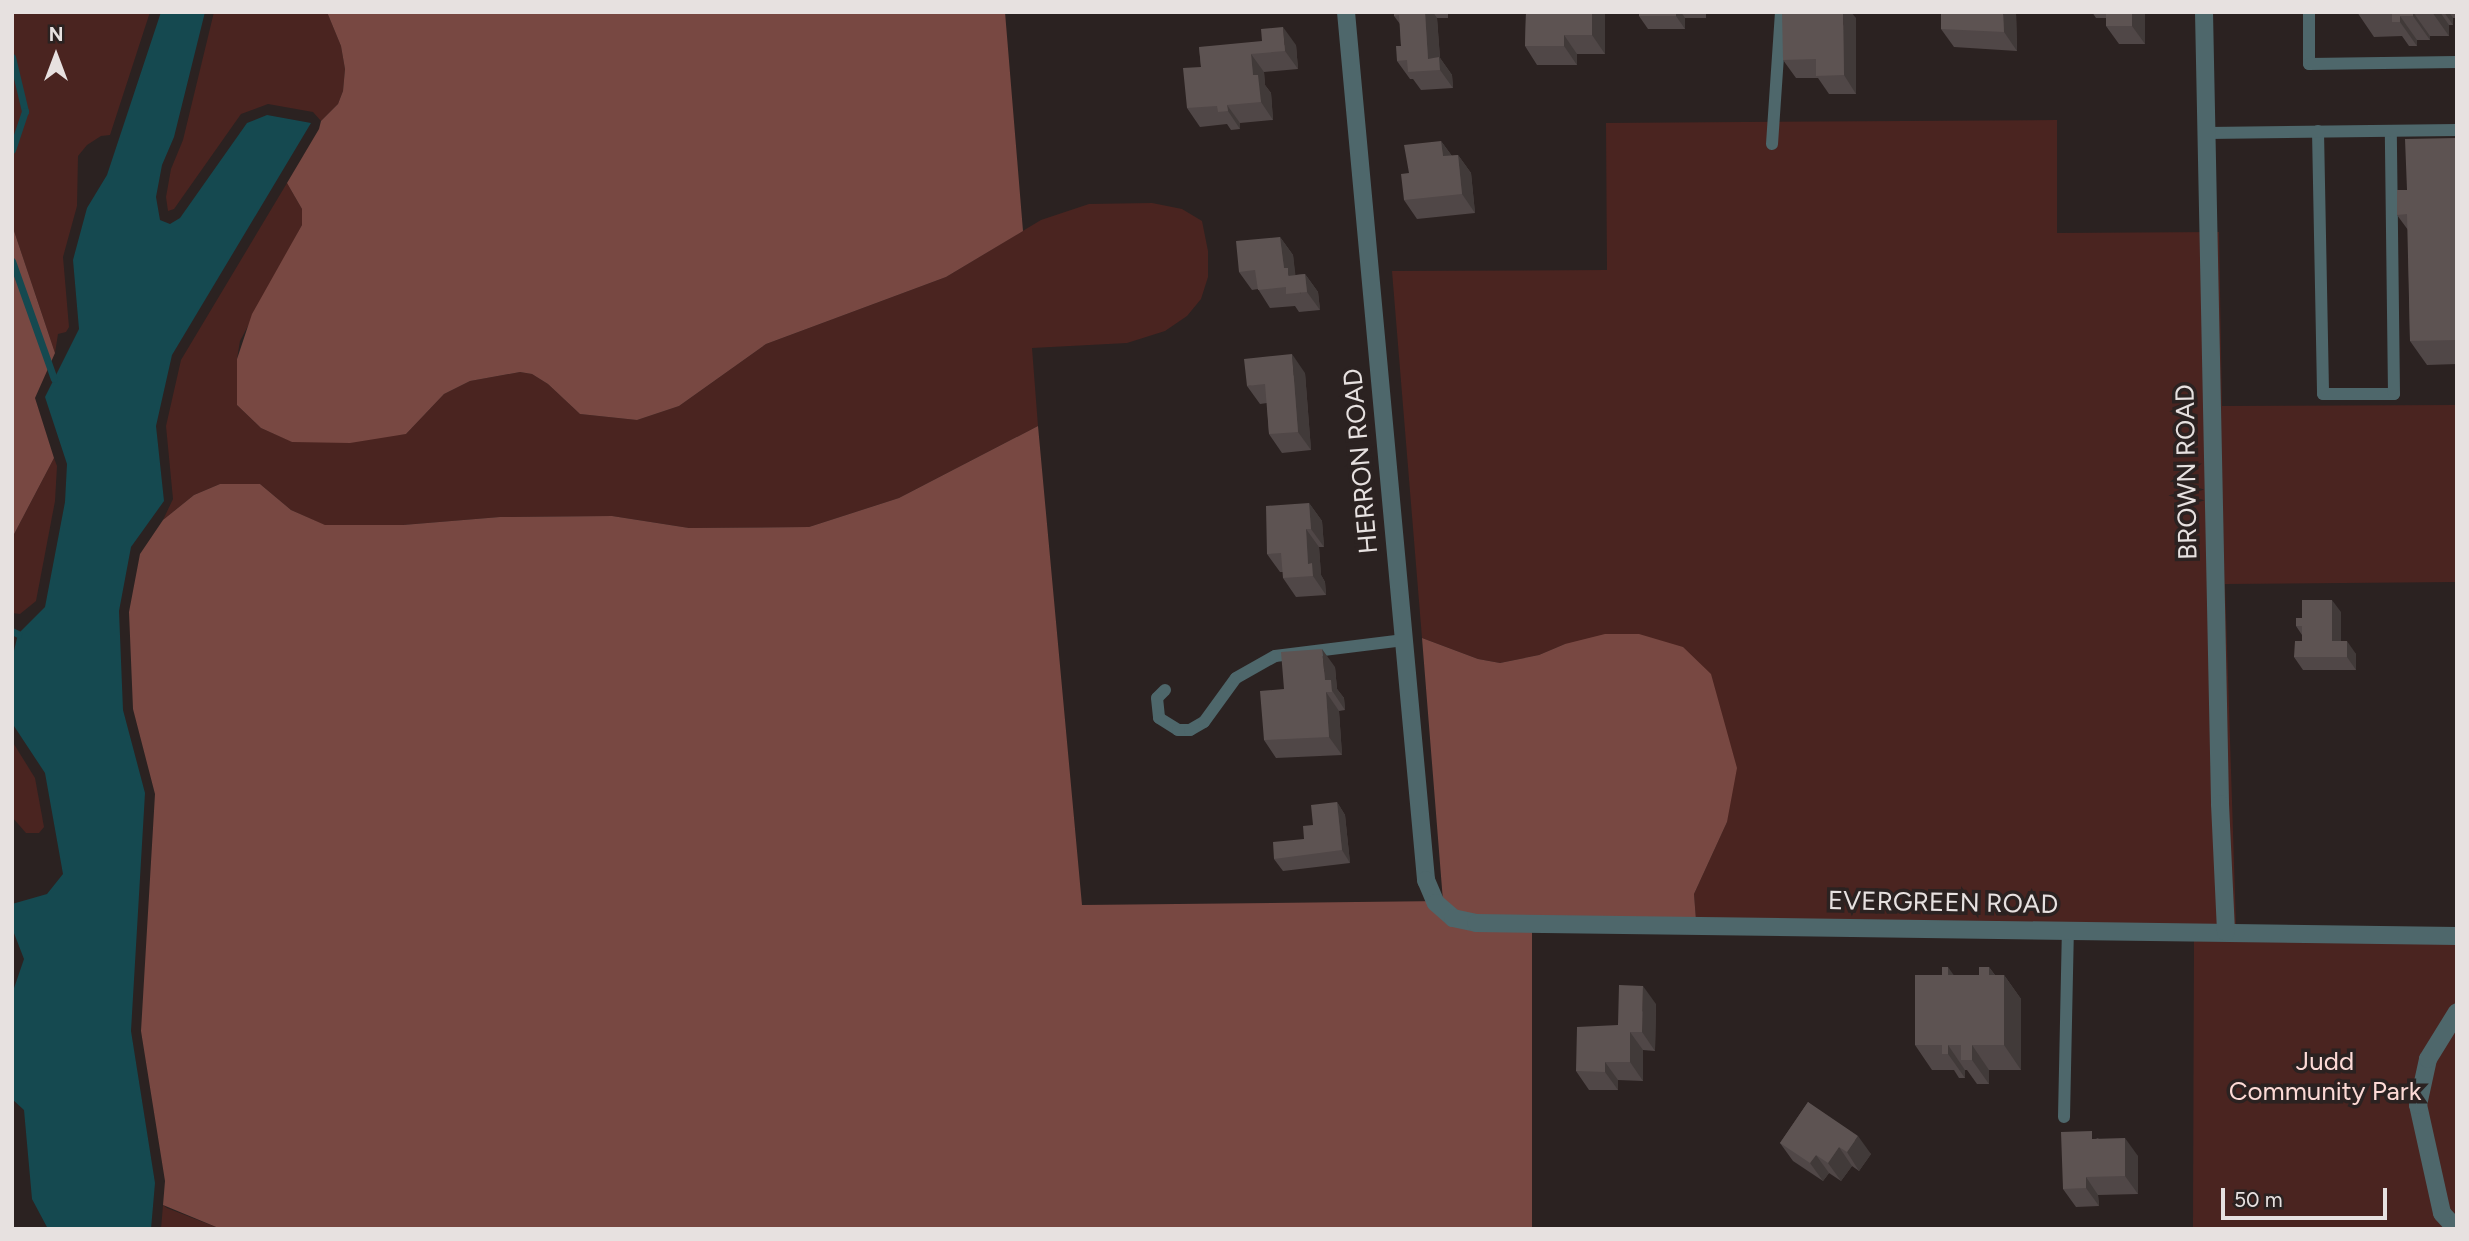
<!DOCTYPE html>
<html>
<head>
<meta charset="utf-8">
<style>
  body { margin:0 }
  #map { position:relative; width:2469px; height:1241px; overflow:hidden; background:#2b2221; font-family:Figtree,sans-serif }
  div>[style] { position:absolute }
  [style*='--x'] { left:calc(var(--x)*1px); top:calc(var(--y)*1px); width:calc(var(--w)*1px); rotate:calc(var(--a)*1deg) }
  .green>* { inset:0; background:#4a2420 }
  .forest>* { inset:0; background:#784842 }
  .water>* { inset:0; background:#154950 }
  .stream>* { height:7px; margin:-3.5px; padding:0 3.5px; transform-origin:3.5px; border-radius:3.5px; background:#154950 }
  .lane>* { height:12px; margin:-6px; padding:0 6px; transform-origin:6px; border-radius:6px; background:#4e676b }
  .street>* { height:18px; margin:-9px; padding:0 9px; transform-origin:9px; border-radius:9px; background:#4e676b }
  .wall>* { inset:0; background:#504747 }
  .shaded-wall>* { inset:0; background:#413a39 }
  .building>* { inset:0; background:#5d5352 }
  span { translate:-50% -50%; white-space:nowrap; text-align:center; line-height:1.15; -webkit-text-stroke:7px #2b2221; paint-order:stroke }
  .street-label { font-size:26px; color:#e7e1e0 }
  .park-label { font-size:26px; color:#fddad6 }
  .frame { position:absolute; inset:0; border:14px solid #e7e1e0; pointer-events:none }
  .north { position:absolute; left:21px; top:21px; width:70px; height:70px; -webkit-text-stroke:5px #2b2221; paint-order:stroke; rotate:0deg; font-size:19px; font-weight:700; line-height:28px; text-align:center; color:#e7e1e0 }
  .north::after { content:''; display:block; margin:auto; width:24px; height:32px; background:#e7e1e0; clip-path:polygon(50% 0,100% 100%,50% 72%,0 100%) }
  .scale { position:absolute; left:2221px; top:1188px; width:166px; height:32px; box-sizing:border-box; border:4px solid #e7e1e0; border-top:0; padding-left:9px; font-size:21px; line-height:24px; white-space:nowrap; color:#e7e1e0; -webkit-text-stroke:5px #2b2221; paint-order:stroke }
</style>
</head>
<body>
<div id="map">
  <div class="green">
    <i style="clip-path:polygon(12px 12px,150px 12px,110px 135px,101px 136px,87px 145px,78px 156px,77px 206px,63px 257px,69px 327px,66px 332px,58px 334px,55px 353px,12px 225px)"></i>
    <i style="clip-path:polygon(214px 12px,327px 12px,341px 46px,345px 69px,343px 91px,338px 104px,321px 121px,313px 112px,268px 104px,241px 114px,174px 209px,168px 211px,166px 197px,171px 169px,183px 140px)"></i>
    <i style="clip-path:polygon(2057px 120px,2057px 233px,2219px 232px,2222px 406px,2457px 405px,2457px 582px,2225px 584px,2236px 925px,1696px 920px,1694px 894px,1727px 822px,1565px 644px,1539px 655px,1500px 663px,1478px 659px,1422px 638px,1392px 271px,1607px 270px,1606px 123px)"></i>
    <i style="clip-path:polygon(287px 183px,302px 209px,302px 225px,240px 341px,237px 359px,237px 405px,261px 428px,293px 442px,406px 434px,444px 394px,470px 381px,520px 372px,532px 374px,548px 384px,580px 414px,637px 420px,679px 406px,766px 344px,946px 277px,1041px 220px,1089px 204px,1152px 203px,1182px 209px,1202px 221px,1208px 251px,1208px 277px,1201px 299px,1187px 316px,1165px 331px,1127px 343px,1032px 348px,1038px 426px,899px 498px,809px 527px,689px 528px,612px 516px,500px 517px,403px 525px,324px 525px,291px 510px,260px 484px,220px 484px,194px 495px,163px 520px,173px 499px,166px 426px,181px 360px)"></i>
    <i style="clip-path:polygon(54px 458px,57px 466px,55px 501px,36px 601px,20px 614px,12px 613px,12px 538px)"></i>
    <i style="clip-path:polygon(12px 741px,35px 778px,44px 827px,39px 833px,26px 833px,12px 817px)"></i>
    <i style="clip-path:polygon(2194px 941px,2457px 944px,2457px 1202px,2452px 1229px,2193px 1229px)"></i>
    <i style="clip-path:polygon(163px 1205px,167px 1208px,221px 1229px,161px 1229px)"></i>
  </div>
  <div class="forest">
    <i style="clip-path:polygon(327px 12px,1005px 12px,1023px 231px,946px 277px,766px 344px,679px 406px,637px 420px,580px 414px,548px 384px,532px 374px,520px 372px,470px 381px,444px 394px,406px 434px,350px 443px,292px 442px,261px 428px,237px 405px,237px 359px,252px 314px,302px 225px,302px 209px,287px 183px,319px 129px,321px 121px,338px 104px,343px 91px,345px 69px,341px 46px)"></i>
    <i style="clip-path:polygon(12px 225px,55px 353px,35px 398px,54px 458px,12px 538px)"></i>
    <i style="clip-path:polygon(1038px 426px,1082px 905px,1443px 901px,1422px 638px,1478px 659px,1500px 663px,1539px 655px,1565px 644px,1605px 634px,1639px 634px,1683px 647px,1711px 674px,1737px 768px,1727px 822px,1694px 894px,1696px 920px,1532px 918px,1532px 1229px,221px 1229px,163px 1205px,165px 1181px,141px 1031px,155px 794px,133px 709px,129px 612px,140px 554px,163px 520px,194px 495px,220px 484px,260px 484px,291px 510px,325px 525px,403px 525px,500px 517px,612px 516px,689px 528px,809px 527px,899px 498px)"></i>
  </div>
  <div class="water">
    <i style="clip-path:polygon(161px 12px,205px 12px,174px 137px,162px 165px,156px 197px,160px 220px,170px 224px,180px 218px,247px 123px,267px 115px,311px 123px,172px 355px,156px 426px,164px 501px,131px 547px,119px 611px,123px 710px,145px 793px,131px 1031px,155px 1183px,151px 1229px,48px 1229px,32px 1199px,24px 1110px,12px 1099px,12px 994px,24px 959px,12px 928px,12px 904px,47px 894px,63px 874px,45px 773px,12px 723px,12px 659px,18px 634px,45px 607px,65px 502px,67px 464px,45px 397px,79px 329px,73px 260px,87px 208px,107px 175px)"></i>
  </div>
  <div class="stream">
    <i style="--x:12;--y:57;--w:56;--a:76.5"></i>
    <i style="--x:25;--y:111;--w:41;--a:108.4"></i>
    <i style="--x:12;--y:261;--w:125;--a:70.4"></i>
    <i style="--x:12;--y:631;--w:7;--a:27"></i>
  </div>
  <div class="lane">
    <i style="--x:2309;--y:12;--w:52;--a:90"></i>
    <i style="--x:2309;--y:64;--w:148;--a:-0.8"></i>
    <i style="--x:2318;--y:131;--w:263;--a:88.9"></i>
    <i style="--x:2323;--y:394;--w:71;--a:0"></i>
    <i style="--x:2394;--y:394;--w:263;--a:-90.7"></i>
    <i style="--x:2207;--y:133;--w:250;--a:-0.7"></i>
    <i style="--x:1772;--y:144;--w:132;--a:-86.1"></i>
    <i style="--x:1165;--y:690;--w:11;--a:135"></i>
    <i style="--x:1157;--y:698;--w:20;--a:84"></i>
    <i style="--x:1159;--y:718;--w:22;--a:32"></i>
    <i style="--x:1178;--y:730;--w:12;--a:0"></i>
    <i style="--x:1190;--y:730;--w:16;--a:-30"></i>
    <i style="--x:1204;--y:722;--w:54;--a:-54"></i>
    <i style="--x:1236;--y:678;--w:45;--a:-29.4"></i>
    <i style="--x:1275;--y:656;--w:130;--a:-7.1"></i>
    <i style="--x:2064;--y:1117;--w:186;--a:-88.8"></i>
  </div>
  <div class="street">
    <i style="--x:1346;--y:12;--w:872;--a:84.73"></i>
    <i style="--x:1426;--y:880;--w:25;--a:67"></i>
    <i style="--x:1436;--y:903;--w:23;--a:41"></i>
    <i style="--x:1453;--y:918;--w:24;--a:12"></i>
    <i style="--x:1476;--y:923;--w:981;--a:0.76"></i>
    <i style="--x:2204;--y:12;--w:792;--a:88.84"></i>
    <i style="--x:2220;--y:804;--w:128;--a:87.3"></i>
    <i style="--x:2453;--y:1225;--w:16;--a:-133"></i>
    <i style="--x:2442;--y:1213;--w:111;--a:-102.5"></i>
    <i style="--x:2418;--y:1105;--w:47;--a:-77.7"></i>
    <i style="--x:2428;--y:1059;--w:55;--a:-58.3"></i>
  </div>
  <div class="wall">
    <i style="clip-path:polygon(1394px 12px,1448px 12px,1448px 18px,1437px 18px,1440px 58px,1452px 75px,1453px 88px,1421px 90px,1413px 79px,1410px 79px,1397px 61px,1401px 46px,1400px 24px,1394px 16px)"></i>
    <i style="clip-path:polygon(1526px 12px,1605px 12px,1605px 54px,1577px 54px,1577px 65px,1537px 65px,1525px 46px)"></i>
    <i style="clip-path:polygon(1639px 12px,1706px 12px,1706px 18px,1685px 18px,1685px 29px,1648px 29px,1639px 16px)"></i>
    <i style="clip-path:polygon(2016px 12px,2017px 51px,1954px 47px,1941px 29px)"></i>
    <i style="clip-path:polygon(2092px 12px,2145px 12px,2145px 44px,2119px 44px,2106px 26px,2106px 18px,2096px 18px)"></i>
    <i style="clip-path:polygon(2357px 12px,2457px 12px,2457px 18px,2453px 18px,2453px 25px,2449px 25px,2449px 36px,2430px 36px,2430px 40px,2417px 40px,2417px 46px,2409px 46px,2402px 36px,2374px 37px)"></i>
    <i style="clip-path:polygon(1856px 18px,1856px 94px,1829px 94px,1818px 78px,1796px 78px,1783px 60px)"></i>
    <i style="clip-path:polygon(1296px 45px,1298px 69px,1264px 72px,1265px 85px,1271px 93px,1273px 120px,1240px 123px,1240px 129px,1231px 130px,1227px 124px,1200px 127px,1187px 108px,1201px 67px,1199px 47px)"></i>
    <i style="clip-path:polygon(2457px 138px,2457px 364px,2427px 365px,2410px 341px,2408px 230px,2397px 215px,2407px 190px)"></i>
    <i style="clip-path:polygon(1441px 141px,1452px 156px,1458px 155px,1471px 173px,1475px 213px,1417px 219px,1404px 200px,1409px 173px)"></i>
    <i style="clip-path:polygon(1280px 237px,1293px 255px,1295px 275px,1305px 274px,1318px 292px,1320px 310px,1299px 312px,1295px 306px,1270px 308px,1258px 289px,1252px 290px,1239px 272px)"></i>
    <i style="clip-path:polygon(1305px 373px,1311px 450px,1282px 453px,1269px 434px,1267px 403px,1260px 404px,1247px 386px)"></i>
    <i style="clip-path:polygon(1309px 503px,1322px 521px,1324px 547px,1319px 547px,1321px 575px,1325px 582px,1326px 595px,1296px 597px,1283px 578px,1283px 572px,1280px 572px,1267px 554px)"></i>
    <i style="clip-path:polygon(2341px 612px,2341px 641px,2356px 654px,2356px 670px,2303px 670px,2294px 657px,2302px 641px,2302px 635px,2296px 626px)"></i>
    <i style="clip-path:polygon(1335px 667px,1337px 689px,1344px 698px,1345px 710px,1339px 711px,1342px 755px,1276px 758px,1264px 740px,1284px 689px)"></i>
    <i style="clip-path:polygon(1337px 802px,1345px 815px,1350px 863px,1283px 871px,1274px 859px,1304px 839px)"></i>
    <i style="clip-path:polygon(1989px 967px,1995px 975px,2004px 975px,2021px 999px,2021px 1070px,1989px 1070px,1989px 1084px,1977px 1084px,1967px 1070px,1965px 1070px,1965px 1078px,1959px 1078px,1954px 1070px,1932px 1070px,1915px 1045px,1954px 975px,1979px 975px)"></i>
    <i style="clip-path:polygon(1656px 1004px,1655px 1051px,1643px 1050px,1643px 1081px,1618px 1080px,1618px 1090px,1589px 1090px,1576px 1071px,1618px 1025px)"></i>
    <i style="clip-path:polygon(1808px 1102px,1871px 1154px,1859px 1171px,1852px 1166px,1841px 1181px,1829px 1173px,1823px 1181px,1793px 1161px,1780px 1143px)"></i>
    <i style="clip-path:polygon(2097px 1138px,2138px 1156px,2138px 1194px,2098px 1195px,2099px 1206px,2076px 1207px,2063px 1189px)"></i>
  </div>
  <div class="shaded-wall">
    <i style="clip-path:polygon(1425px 12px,1433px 12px,1437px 18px,1440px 58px,1452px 75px,1453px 88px,1440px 70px,1428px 59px)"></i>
    <i style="clip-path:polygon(1592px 12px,1605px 12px,1605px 54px,1592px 35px)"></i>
    <i style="clip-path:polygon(1676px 12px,1681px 12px,1685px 18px,1685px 29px,1676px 16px)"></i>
    <i style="clip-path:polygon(1843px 12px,1851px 12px,1856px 18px,1856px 94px,1844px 75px)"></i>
    <i style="clip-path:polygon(2003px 12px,2016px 12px,2017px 51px,2004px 32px)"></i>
    <i style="clip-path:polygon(2132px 12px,2145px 12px,2145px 44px,2132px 26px)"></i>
    <i style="clip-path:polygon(2413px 12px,2430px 36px,2430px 40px,2413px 16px)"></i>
    <i style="clip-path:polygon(2432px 12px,2440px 12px,2449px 25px,2449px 36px)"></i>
    <i style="clip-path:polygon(2444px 12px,2449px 12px,2453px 18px,2453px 25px)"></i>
    <i style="clip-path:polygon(2400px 16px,2417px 40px,2417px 46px,2400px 22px)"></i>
    <i style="clip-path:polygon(1283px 27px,1296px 45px,1298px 69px,1285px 51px)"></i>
    <i style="clip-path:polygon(1564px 35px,1577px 54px,1577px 65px,1564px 46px)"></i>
    <i style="clip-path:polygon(1251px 54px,1264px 72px,1265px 85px,1271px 93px,1273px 120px,1261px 102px,1253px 75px)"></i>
    <i style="clip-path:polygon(1227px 105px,1240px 123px,1240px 129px,1228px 111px)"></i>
    <i style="clip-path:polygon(1441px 141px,1454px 159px,1443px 156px)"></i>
    <i style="clip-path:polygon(1458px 155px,1471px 173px,1475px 213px,1462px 194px)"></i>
    <i style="clip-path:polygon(1280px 237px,1293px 255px,1296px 279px,1300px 286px,1301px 294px,1284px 268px)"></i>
    <i style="clip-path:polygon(1305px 274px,1318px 292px,1320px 310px,1307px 292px)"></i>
    <i style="clip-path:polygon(1292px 354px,1305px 373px,1311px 450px,1298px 432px)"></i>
    <i style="clip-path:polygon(1309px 503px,1322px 521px,1324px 547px,1311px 529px)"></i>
    <i style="clip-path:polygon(1306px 529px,1319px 547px,1321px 575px,1325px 582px,1326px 595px,1313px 576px,1308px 564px)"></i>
    <i style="clip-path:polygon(2332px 600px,2341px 612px,2341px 654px,2332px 641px)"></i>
    <i style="clip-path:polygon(2347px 641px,2356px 654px,2356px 670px,2347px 657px)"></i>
    <i style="clip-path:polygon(1322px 649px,1335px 667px,1337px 689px,1344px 698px,1345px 710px,1325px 680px)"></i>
    <i style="clip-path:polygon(1326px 692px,1339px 711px,1342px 755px,1329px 737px)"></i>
    <i style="clip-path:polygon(1337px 802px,1345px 815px,1350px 863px,1342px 850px)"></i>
    <i style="clip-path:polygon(1948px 967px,1965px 991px,1948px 975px)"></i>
    <i style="clip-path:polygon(1989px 967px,2004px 989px,2004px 975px,2021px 999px,2021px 1070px,2004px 1045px,1989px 975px)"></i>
    <i style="clip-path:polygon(1643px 986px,1656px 1004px,1655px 1051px,1642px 1032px)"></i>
    <i style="clip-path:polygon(1630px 1032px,1643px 1050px,1643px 1081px,1630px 1062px)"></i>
    <i style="clip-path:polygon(1948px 1045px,1965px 1070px,1965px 1078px,1948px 1054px)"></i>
    <i style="clip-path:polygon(1972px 1045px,1989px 1070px,1989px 1084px,1972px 1060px)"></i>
    <i style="clip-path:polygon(1605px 1062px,1618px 1080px,1618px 1090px,1605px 1072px)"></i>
    <i style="clip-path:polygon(1858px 1136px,1871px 1154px,1859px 1171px,1847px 1152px)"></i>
    <i style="clip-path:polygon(2125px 1138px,2138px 1156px,2138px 1194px,2125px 1176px)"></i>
    <i style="clip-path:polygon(1839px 1147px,1852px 1166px,1841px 1181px,1828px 1163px)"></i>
    <i style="clip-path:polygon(1816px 1155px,1829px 1173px,1823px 1181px,1810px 1163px)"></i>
    <i style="clip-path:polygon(2086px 1177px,2098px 1195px,2099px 1206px,2086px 1188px)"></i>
  </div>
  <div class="building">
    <i style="clip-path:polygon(1394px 12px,1425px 12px,1428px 59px,1439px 57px,1440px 70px,1408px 72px,1407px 60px,1397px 61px,1396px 46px,1401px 46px,1399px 15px,1394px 16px)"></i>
    <i style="clip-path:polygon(1526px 12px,1592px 12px,1592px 35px,1564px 35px,1564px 46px,1525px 46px)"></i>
    <i style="clip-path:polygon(1639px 12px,1676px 12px,1676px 16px,1639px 16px)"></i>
    <i style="clip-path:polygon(1782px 12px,1843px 12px,1844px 75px,1816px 76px,1816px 59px,1783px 60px)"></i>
    <i style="clip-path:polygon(1941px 12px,2003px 12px,2004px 32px,1941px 29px)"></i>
    <i style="clip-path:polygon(2106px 12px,2132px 12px,2132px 26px,2106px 26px)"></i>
    <i style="clip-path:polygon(2357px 12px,2413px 12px,2413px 16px,2400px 16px,2400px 22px,2392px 22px,2392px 12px)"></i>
    <i style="clip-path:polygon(1283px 27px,1285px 51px,1251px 54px,1253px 75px,1258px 75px,1261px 102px,1227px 105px,1228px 111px,1218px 112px,1217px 106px,1187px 108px,1183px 68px,1201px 67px,1199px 47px,1262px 41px,1261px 29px)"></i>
    <i style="clip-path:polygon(2457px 138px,2457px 340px,2410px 341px,2407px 214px,2397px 215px,2397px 190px,2407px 190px,2405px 139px)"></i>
    <i style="clip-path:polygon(1441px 141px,1443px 156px,1458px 155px,1462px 194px,1404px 200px,1401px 174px,1409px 173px,1404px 145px)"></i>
    <i style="clip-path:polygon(1280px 237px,1284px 268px,1288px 268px,1288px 276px,1305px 274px,1307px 292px,1286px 294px,1286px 287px,1258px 290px,1255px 270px,1239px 272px,1236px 241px)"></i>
    <i style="clip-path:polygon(1292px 354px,1298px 432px,1269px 434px,1265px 384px,1247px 386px,1244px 359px)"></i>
    <i style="clip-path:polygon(1309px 503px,1311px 529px,1306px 529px,1308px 564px,1312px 563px,1313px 576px,1283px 578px,1281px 553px,1267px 554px,1266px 506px)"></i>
    <i style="clip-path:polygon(2302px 600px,2332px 600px,2332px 641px,2347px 641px,2347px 657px,2294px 657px,2295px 641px,2302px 641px,2302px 626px,2296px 626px,2296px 618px,2302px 618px)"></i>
    <i style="clip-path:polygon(1322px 649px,1325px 680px,1331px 680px,1332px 692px,1326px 692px,1329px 737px,1264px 740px,1260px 691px,1284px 689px,1281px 652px)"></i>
    <i style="clip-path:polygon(1337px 802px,1342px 850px,1274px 859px,1273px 842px,1304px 839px,1303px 826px,1313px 825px,1311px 805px)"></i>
    <i style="clip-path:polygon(1942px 967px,1948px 967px,1948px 975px,1979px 975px,1979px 967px,1989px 967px,1989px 975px,2004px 975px,2004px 1045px,1972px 1045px,1972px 1060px,1961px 1060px,1961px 1045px,1948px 1045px,1948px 1054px,1942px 1054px,1942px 1045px,1915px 1045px,1915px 975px,1942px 975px)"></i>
    <i style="clip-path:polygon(1619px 985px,1643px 986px,1642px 1032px,1630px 1032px,1630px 1062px,1605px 1062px,1605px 1072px,1576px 1071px,1577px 1027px,1618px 1025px)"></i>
    <i style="clip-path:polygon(1808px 1102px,1858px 1136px,1847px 1152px,1839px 1147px,1828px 1163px,1816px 1155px,1810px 1163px,1780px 1143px)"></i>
    <i style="clip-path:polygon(2092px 1131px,2092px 1139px,2125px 1138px,2125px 1176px,2086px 1177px,2086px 1188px,2063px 1189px,2061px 1132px)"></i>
  </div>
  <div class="street-label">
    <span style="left:1361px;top:461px;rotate:-95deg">HERRON ROAD</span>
    <span style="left:2187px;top:472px;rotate:-91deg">BROWN ROAD</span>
    <span style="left:1943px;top:903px;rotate:1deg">EVERGREEN ROAD</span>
  </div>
  <div class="park-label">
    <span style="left:2325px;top:1077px">Judd<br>Community Park</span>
  </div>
  <div class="frame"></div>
  <div class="north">N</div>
  <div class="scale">50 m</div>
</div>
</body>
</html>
